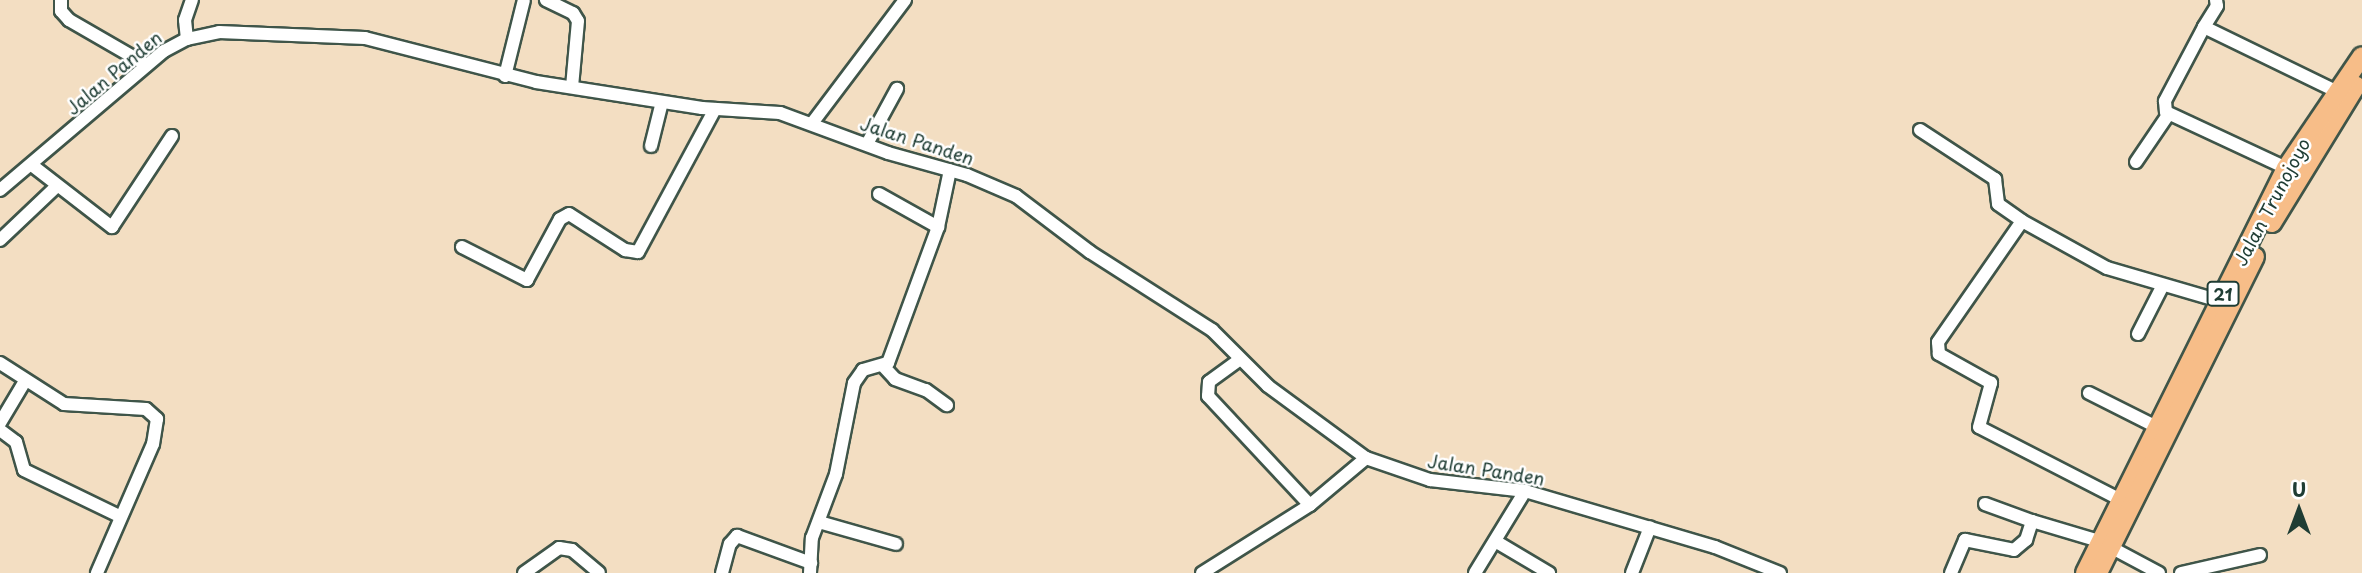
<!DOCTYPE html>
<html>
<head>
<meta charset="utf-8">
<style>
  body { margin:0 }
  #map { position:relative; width:2362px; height:573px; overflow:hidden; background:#f3dec2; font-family:"Playpen Sans",sans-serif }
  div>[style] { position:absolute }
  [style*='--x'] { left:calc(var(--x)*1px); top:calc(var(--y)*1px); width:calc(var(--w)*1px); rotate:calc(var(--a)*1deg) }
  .roads { filter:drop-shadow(2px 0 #3f5549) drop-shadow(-2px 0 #3f5549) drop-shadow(0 2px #3f5549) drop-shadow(0 -2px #3f5549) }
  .minor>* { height:12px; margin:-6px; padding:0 6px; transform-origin:6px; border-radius:6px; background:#fff }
  .highway>* { height:18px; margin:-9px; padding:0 9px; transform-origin:9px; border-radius:9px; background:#f7bd88 }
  span { translate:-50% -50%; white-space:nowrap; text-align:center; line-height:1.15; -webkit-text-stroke:5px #fff; paint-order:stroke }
  .shield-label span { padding:2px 5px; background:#fff; border:2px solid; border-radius:5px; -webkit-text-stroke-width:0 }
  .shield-label { font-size:16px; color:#1f3d34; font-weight:700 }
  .street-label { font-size:18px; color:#1f3d34 }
  .north { position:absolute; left:2264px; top:475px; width:70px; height:70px; -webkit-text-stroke:5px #fff; paint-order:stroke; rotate:0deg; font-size:19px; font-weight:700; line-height:28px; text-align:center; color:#1f3d34 }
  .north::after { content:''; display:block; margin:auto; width:24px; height:32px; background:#1f3d34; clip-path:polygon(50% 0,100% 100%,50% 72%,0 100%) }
</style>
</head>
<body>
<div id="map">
  <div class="roads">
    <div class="minor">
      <i style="--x:61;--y:0;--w:11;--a:90"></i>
      <i style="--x:61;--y:11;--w:12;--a:48"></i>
      <i style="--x:69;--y:20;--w:90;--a:30"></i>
      <i style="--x:546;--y:0;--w:30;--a:26"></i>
      <i style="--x:573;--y:13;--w:9;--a:58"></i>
      <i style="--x:578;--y:21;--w:66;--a:95.2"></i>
      <i style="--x:2216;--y:0;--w:6;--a:81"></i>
      <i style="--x:2217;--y:6;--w:25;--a:122"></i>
      <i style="--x:2204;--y:27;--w:149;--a:25.9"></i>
      <i style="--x:2204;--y:27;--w:84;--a:117.8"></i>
      <i style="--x:2165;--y:101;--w:11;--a:85"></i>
      <i style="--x:2166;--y:112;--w:132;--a:25"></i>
      <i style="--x:187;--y:39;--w:19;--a:-96"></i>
      <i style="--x:185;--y:20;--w:21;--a:-71"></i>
      <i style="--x:505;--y:76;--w:78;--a:-76"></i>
      <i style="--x:813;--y:122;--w:153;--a:-53"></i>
      <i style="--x:1920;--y:130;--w:90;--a:33.2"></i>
      <i style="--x:1995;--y:179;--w:25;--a:83"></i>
      <i style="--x:1998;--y:204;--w:29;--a:35"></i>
      <i style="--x:867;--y:144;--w:63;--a:-61.4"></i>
      <i style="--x:651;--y:146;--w:45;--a:-76"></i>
      <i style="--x:2136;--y:162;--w:57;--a:-55.8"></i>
      <i style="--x:33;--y:166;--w:100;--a:37.7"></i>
      <i style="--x:112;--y:227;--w:109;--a:-56.6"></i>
      <i style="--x:0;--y:190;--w:215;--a:-40.3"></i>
      <i style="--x:164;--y:51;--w:26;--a:-28"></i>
      <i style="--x:187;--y:39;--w:33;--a:-12"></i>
      <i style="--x:219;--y:32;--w:146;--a:2.4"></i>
      <i style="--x:365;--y:38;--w:177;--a:14.4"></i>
      <i style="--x:536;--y:82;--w:168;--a:8.9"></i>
      <i style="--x:702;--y:108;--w:78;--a:3.7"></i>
      <i style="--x:780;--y:113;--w:115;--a:20.3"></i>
      <i style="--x:888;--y:153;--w:82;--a:15.6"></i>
      <i style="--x:967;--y:175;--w:53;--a:23.2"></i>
      <i style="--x:1016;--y:196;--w:93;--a:37.1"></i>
      <i style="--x:1090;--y:252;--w:145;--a:32.6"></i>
      <i style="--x:1212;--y:330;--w:79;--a:45"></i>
      <i style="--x:1268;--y:386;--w:122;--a:36.3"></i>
      <i style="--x:1366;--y:458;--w:68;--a:19"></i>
      <i style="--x:1430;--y:480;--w:96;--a:6.6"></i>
      <i style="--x:1525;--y:491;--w:198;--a:16.4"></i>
      <i style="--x:1715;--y:547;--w:70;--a:21.8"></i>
      <i style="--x:879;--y:194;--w:68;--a:29.2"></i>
      <i style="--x:0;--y:240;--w:79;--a:-43.5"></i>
      <i style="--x:462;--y:247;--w:73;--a:26.9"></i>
      <i style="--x:527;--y:280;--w:69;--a:-61.6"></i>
      <i style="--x:560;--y:219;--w:10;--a:-29"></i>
      <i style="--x:569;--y:214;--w:67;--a:32.7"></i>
      <i style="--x:625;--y:250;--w:13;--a:9"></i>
      <i style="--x:638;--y:252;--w:162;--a:-61.7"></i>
      <i style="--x:2138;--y:334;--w:55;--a:-63"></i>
      <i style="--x:1239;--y:360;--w:37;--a:144"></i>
      <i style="--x:1209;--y:382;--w:14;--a:94"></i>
      <i style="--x:1208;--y:396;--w:149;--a:46.9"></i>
      <i style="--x:0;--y:363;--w:76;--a:32.6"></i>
      <i style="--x:64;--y:404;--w:82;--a:3.5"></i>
      <i style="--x:146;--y:409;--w:15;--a:42"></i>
      <i style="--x:157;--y:419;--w:25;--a:99"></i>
      <i style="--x:153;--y:444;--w:141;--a:113.5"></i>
      <i style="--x:884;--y:367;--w:16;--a:47"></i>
      <i style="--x:895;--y:379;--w:33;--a:20"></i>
      <i style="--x:926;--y:390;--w:26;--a:36"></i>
      <i style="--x:2089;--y:393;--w:76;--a:26.6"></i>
      <i style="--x:0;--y:423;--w:49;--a:-59.2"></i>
      <i style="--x:0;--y:430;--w:20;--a:37"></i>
      <i style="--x:16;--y:442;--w:29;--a:74"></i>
      <i style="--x:24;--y:470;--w:106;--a:25.8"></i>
      <i style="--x:2119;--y:499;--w:157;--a:-152.8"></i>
      <i style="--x:1979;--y:427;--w:46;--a:-74.7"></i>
      <i style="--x:1991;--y:383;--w:60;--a:-150.9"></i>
      <i style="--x:1939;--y:354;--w:12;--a:-95"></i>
      <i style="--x:1938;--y:342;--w:147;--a:-55.2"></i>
      <i style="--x:2022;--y:221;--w:97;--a:28.9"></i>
      <i style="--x:2107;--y:268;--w:118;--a:16.3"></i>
      <i style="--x:1985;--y:504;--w:50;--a:19.9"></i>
      <i style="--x:819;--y:522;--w:80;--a:15.9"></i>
      <i style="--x:1495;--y:541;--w:63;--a:30.7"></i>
      <i style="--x:524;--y:573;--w:43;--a:-35.5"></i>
      <i style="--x:559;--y:548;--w:13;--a:9"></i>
      <i style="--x:572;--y:550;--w:35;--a:40"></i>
      <i style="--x:722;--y:573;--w:30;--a:-75"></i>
      <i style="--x:730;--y:544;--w:11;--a:-49"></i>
      <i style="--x:737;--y:536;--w:79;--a:20"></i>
      <i style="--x:810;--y:573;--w:35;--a:-87"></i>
      <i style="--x:812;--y:538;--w:68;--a:-69.4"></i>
      <i style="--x:836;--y:474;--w:93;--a:-78.8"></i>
      <i style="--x:854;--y:383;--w:16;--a:-55"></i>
      <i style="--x:863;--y:370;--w:26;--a:-16"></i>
      <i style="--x:888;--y:363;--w:145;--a:-69.8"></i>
      <i style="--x:938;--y:227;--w:58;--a:-78.1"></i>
      <i style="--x:1202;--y:573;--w:128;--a:-32.2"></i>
      <i style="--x:1310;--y:505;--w:73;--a:-40"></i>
      <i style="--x:1475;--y:573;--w:96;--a:-58.6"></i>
      <i style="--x:1632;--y:573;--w:49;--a:-68.6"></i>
      <i style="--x:1951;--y:573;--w:36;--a:-67"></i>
      <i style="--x:1965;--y:540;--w:50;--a:11.5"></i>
      <i style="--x:2014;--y:550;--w:16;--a:-40"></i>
      <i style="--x:2026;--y:540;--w:20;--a:-72"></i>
      <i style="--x:2032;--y:521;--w:70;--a:16.6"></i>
      <i style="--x:2099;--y:541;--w:68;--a:28.1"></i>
      <i style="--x:2181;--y:573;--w:81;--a:-12.8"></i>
    </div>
    <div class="highway">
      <i style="--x:2272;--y:223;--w:161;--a:-58.5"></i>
      <i style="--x:2085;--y:573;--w:452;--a:-63.6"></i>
      <i style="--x:2286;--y:168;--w:135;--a:-55.8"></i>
      <i style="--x:2098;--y:573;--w:353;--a:-63.6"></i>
    </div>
  </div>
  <div class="shield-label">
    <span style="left:2223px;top:294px">21</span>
  </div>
  <div class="street-label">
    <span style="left:114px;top:73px;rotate:-40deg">Jalan Panden</span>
    <span style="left:917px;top:141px;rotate:18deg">Jalan Panden</span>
    <span style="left:2272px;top:202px;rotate:-62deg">Jalan Trunojoyo</span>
    <span style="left:1486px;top:470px;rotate:9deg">Jalan Panden</span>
  </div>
  <div class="north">U</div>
</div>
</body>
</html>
